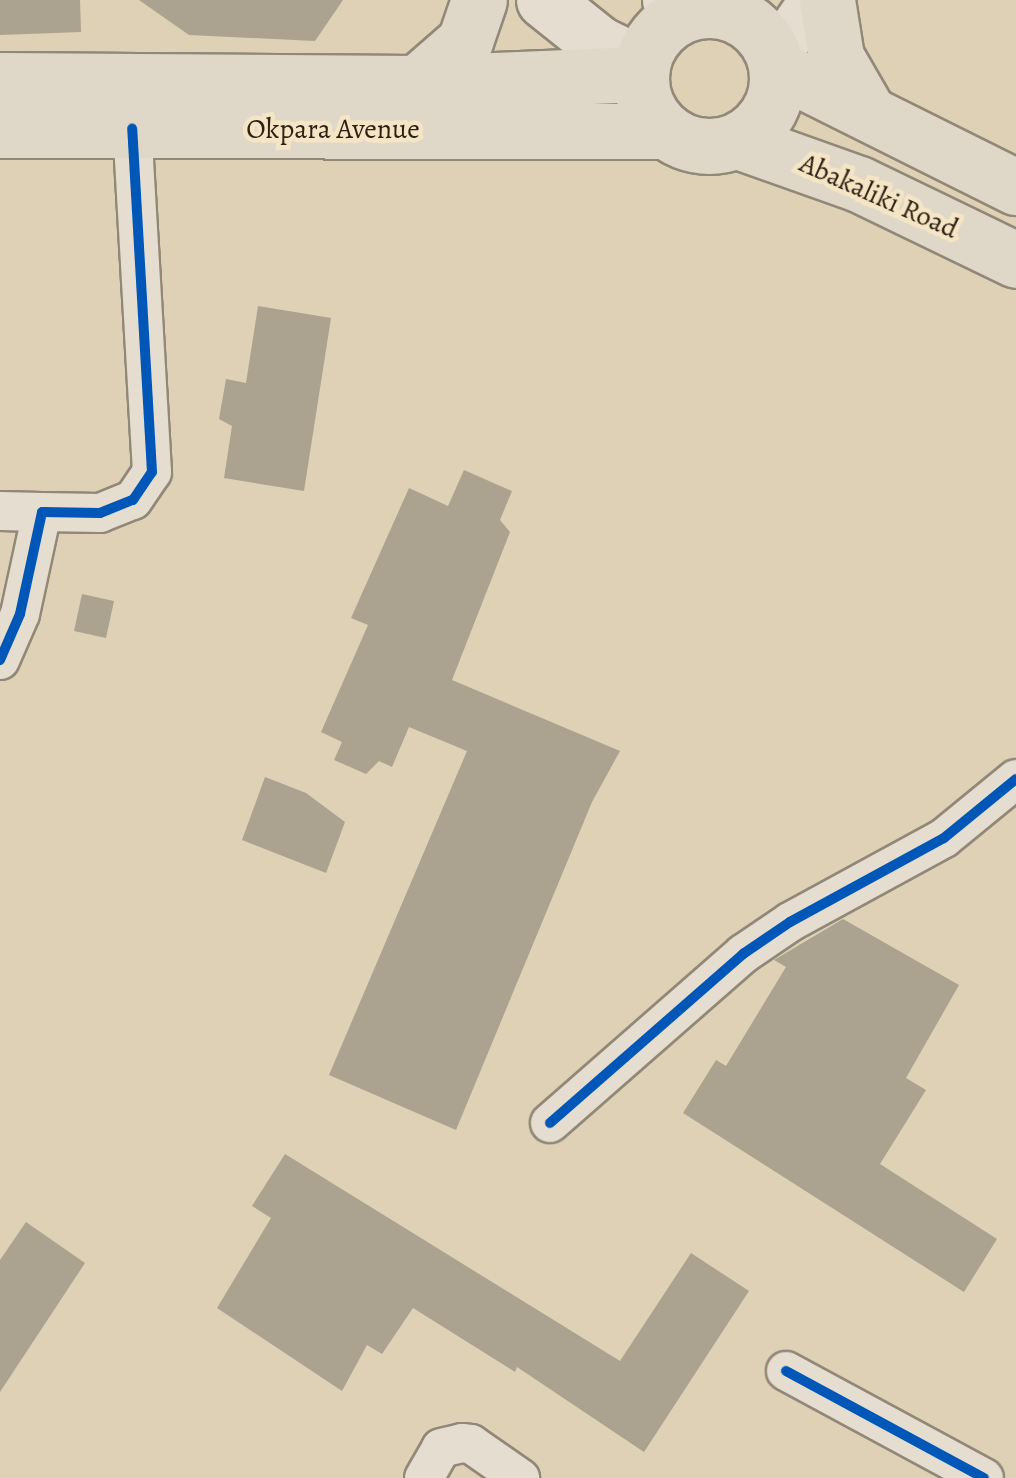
<!DOCTYPE html>
<html>
<head>
<meta charset="utf-8">
<style>
  body { margin:0 }
  #map { position:relative; width:1016px; height:1478px; overflow:hidden; background:#ded1b6; font-family:Alegreya,serif }
  div>[style] { position:absolute }
  [style*='--x'] { left:calc(var(--x)*1px); top:calc(var(--y)*1px); width:calc(var(--w)*1px); rotate:calc(var(--a)*1deg) }
  .building>* { inset:0; background:#aba290 }
  .roads { filter:drop-shadow(2px 0 #918878) drop-shadow(-2px 0 #918878) drop-shadow(0 2px #918878) drop-shadow(0 -2px #918878) }
  .minor>* { height:38px; margin:-19px; padding:0 19px; transform-origin:19px; border-radius:19px; background:#e4ddd0 }
  .tertiary>* { height:48px; margin:-24px; padding:0 24px; transform-origin:24px; border-radius:24px; background:#e4ddd0 }
  .secondary>* { height:55px; margin:-27.5px; padding:0 27.5px; transform-origin:27.5px; border-radius:27.5px; background:#e4ddd0 }
  .primary>* { height:55px; margin:-27.5px; padding:0 27.5px; transform-origin:27.5px; border-radius:27.5px; background:#dfd8c9 }
  .primary>.ring { margin:-27.5px; padding:0; box-sizing:content-box; background:none; border:55px solid #dfd8c9; border-radius:50% }
  .cycleway>* { height:10px; margin:-5px; padding:0 5px; transform-origin:5px; border-radius:5px; background:#0057b8 }
  span { translate:-50% -50%; white-space:nowrap; text-align:center; line-height:1.15; -webkit-text-stroke:9px #f4e5c5; paint-order:stroke }
  .street-label { font-size:28px; color:#2f2014 }
</style>
</head>
<body>
<div id="map">
  <div class="building">
    <i style="clip-path:polygon(0 0,80px 0,81px 32px,0 35px)"></i>
    <i style="clip-path:polygon(139px 0,343px 0,315px 41px,189px 35px)"></i>
    <i style="clip-path:polygon(258px 306px,331px 318px,304px 491px,224px 478px,232px 426px,219px 419px,226px 379px,246px 383px)"></i>
    <i style="clip-path:polygon(464px 470px,512px 491px,500px 520px,510px 532px,452px 680px,620px 751px,592px 802px,456px 1130px,329px 1075px,467px 751px,409px 727px,392px 767px,379px 761px,366px 774px,334px 760px,342px 742px,321px 732px,368px 625px,351px 618px,409px 488px,448px 506px)"></i>
    <i style="clip-path:polygon(82px 594px,114px 601px,106px 638px,74px 631px)"></i>
    <i style="clip-path:polygon(265px 777px,306px 793px,345px 822px,326px 873px,242px 840px)"></i>
    <i style="clip-path:polygon(843px 919px,959px 985px,906px 1078px,926px 1090px,880px 1164px,997px 1239px,964px 1292px,683px 1113px,716px 1060px,726px 1066px,786px 967px,774px 960px)"></i>
    <i style="clip-path:polygon(285px 1154px,620px 1361px,691px 1253px,749px 1291px,644px 1452px,517px 1367px,515px 1372px,413px 1308px,382px 1354px,367px 1345px,342px 1391px,217px 1308px,271px 1218px,252px 1206px)"></i>
    <i style="clip-path:polygon(26px 1222px,85px 1263px,0 1392px,0 1260px)"></i>
  </div>
  <div class="roads">
    <div class="minor">
      <i style="--x:0;--y:511;--w:42;--a:1.4"></i>
      <i style="--x:0;--y:660;--w:50;--a:-66.5"></i>
      <i style="--x:20;--y:614;--w:104;--a:-77.8"></i>
      <i style="--x:42;--y:512;--w:58;--a:1"></i>
      <i style="--x:100;--y:513;--w:35;--a:-22"></i>
      <i style="--x:133;--y:500;--w:34;--a:-56"></i>
      <i style="--x:152;--y:472;--w:344;--a:-93.3"></i>
      <i style="--x:550;--y:1123;--w:257;--a:-41.2"></i>
      <i style="--x:743;--y:954;--w:57;--a:-34.2"></i>
      <i style="--x:790;--y:922;--w:175;--a:-28.6"></i>
      <i style="--x:944;--y:838;--w:93;--a:-39.3"></i>
      <i style="--x:786;--y:1371;--w:225;--a:28.4"></i>
      <i style="--x:424;--y:1478;--w:34;--a:-60"></i>
      <i style="--x:441;--y:1448;--w:22;--a:-13"></i>
      <i style="--x:462;--y:1443;--w:9;--a:6"></i>
      <i style="--x:471;--y:1444;--w:60;--a:34.8"></i>
    </div>
    <div class="tertiary">
      <i style="--x:722;--y:11;--w:19;--a:-35"></i>
      <i style="--x:774;--y:58;--w:70;--a:-55.4"></i>
    </div>
    <div class="secondary">
      <i style="--x:544;--y:0;--w:70;--a:38.7"></i>
      <i style="--x:599;--y:44;--w:48;--a:26"></i>
      <i style="--x:670;--y:0;--w:27;--a:24"></i>
    </div>
    <div class="primary">
      <i style="--x:827;--y:0;--w:58;--a:81"></i>
      <i style="--x:836;--y:57;--w:60;--a:60"></i>
      <i class="ring" style="left:641px;top:10px;width:81px;height:81px"></i>
      <i style="--x:777;--y:68;--w:267;--a:26.5"></i>
      <i style="--x:0;--y:80;--w:417;--a:0.4"></i>
      <i style="--x:417;--y:83;--w:224;--a:-2.3"></i>
      <i style="--x:417;--y:83;--w:64;--a:-41.2"></i>
      <i style="--x:465;--y:41;--w:43;--a:-71.1"></i>
      <i style="--x:0;--y:130;--w:665;--a:0.09"></i>
      <i style="--x:738;--y:141;--w:128;--a:19.6"></i>
      <i style="--x:859;--y:184;--w:174;--a:25.8"></i>
    </div>
  </div>
  <div class="cycleway">
    <i style="--x:0;--y:660;--w:50;--a:-66.5"></i>
    <i style="--x:20;--y:614;--w:104;--a:-77.8"></i>
    <i style="--x:42;--y:512;--w:58;--a:1"></i>
    <i style="--x:100;--y:513;--w:35;--a:-22"></i>
    <i style="--x:133;--y:500;--w:34;--a:-56"></i>
    <i style="--x:152;--y:472;--w:344;--a:-93.3"></i>
    <i style="--x:550;--y:1123;--w:257;--a:-41.2"></i>
    <i style="--x:743;--y:954;--w:57;--a:-34.2"></i>
    <i style="--x:790;--y:922;--w:175;--a:-28.6"></i>
    <i style="--x:944;--y:838;--w:93;--a:-39.3"></i>
    <i style="--x:786;--y:1371;--w:225;--a:28.4"></i>
  </div>
  <div class="street-label">
    <span style="left:333px;top:129px">Okpara Avenue</span>
    <span style="left:879px;top:196px;rotate:24deg">Abakaliki Road</span>
  </div>
</div>
</body>
</html>
